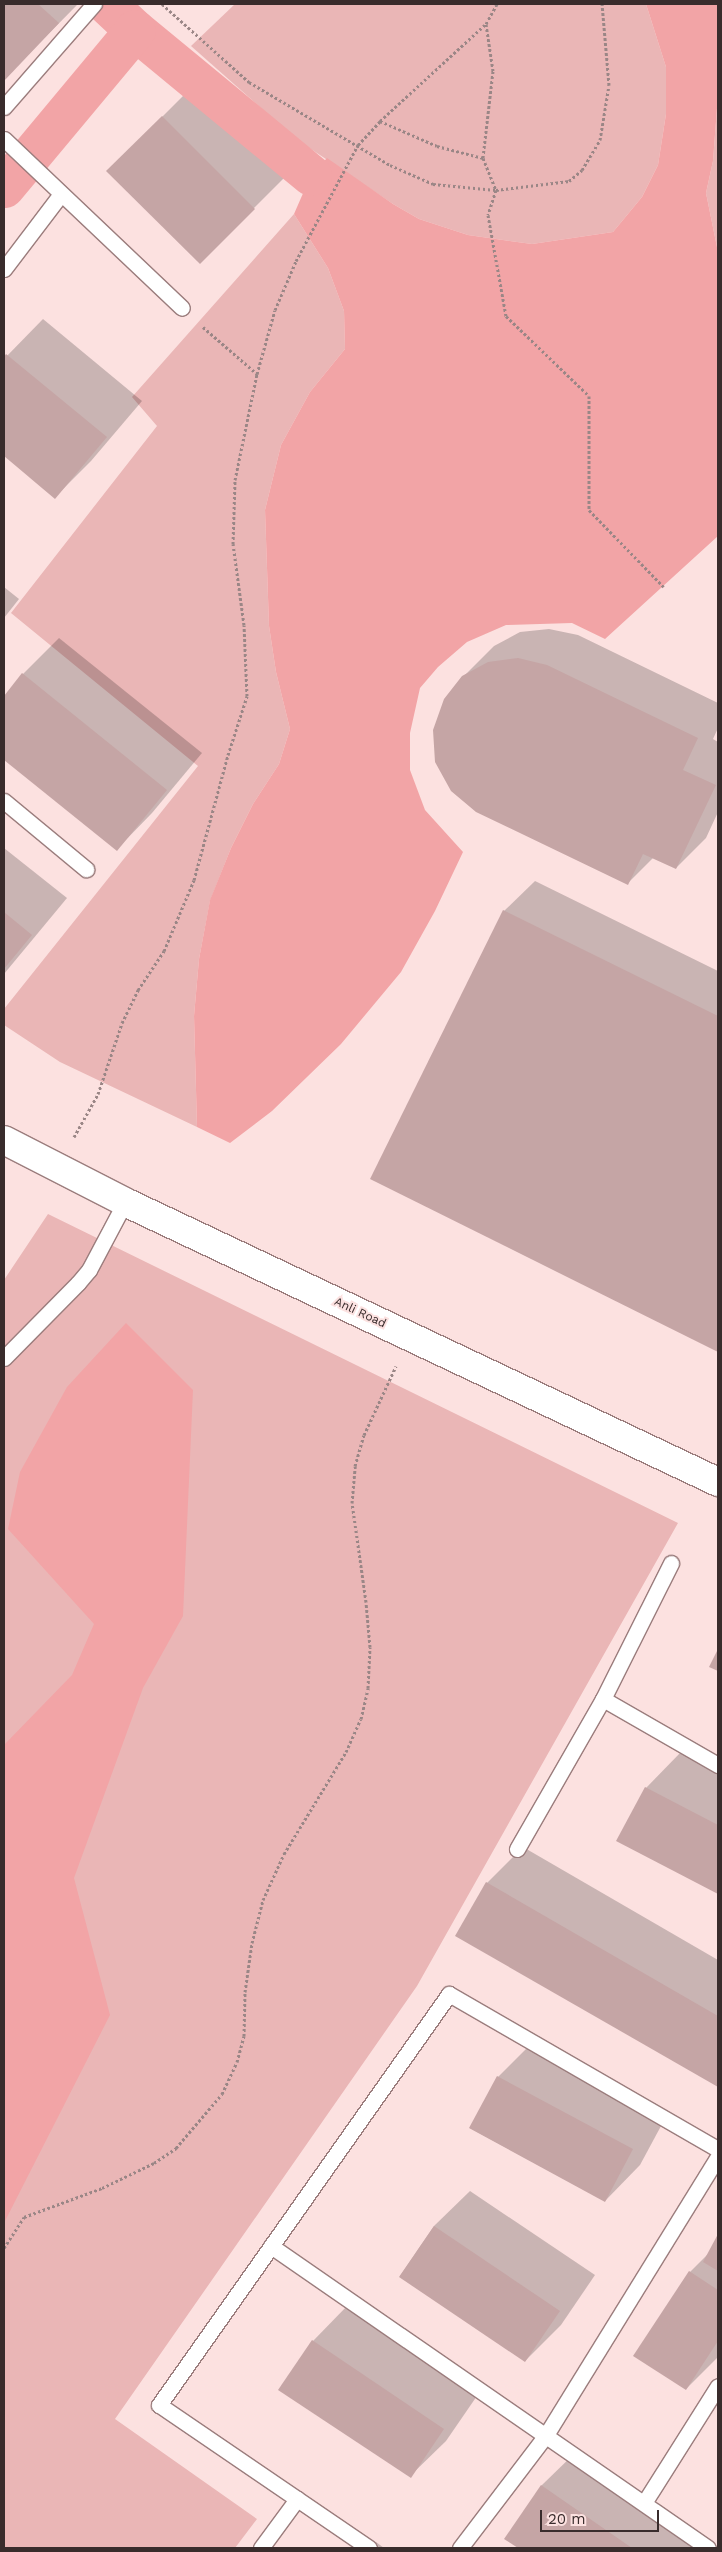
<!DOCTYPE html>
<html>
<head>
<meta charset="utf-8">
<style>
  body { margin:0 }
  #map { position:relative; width:722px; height:2552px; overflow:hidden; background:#fce1e0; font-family:"Work Sans",sans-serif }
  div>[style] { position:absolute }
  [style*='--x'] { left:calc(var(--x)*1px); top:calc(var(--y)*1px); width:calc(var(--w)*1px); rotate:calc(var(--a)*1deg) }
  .green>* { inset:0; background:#eab6b6 }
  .water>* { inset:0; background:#f2a4a6 }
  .shadow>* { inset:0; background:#0003 }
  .canal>* { height:41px; margin:-20.5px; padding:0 20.5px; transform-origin:20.5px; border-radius:20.5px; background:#f2a4a6 }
  .building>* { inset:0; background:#c5a5a5 }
  .path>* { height:3px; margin-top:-1.5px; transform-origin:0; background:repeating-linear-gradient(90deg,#9a8686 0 2.5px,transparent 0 5px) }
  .roads { filter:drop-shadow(1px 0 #9b7d7d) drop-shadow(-1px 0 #9b7d7d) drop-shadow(0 1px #9b7d7d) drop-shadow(0 -1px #9b7d7d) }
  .service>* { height:15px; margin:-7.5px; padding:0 7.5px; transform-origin:7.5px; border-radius:7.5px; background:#fff }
  .minor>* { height:28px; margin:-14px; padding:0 14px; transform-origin:14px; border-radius:14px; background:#fff }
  span { translate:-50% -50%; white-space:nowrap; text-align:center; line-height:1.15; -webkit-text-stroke:4px #fce1e0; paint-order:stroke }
  .street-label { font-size:12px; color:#392c2c }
  .frame { position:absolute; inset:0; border:5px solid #392c2c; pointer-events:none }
  .scale { position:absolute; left:540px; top:2510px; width:119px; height:22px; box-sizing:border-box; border:2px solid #392c2c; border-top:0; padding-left:6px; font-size:15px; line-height:18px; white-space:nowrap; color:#392c2c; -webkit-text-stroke:4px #fce1e0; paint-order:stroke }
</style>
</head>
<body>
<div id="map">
  <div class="green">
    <i style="clip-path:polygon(235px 4px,646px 4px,666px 67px,666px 114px,658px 165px,642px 197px,613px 232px,532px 244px,468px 235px,419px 219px,393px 204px,296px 139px,191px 46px)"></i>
    <i style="clip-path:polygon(718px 95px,718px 252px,706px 193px,713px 161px)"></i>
    <i style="clip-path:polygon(294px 214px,328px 268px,344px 311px,345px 349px,310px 392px,281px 445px,265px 510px,269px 626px,276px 672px,290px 729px,279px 764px,253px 804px,231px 848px,210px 901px,199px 959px,194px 1016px,197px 1127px,60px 1062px,4px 1025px,4px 1009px,198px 766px,11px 613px,157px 426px,132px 397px)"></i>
    <i style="clip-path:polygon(48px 1214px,678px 1523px,417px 1986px,115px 2419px,257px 2519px,235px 2548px,4px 2548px,4px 1280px)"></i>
  </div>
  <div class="water">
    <i style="clip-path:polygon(646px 4px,718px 4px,718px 95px,713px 161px,706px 193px,718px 252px,718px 536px,605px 639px,572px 623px,506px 625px,467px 642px,438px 667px,420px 688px,410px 733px,410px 770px,425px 810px,463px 852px,435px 911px,401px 972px,341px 1044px,272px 1111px,230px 1143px,197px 1127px,194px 1016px,199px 959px,210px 900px,231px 848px,253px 804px,279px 764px,290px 729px,276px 672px,269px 626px,265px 510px,281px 445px,310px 392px,345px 349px,344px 311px,328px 268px,294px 214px,311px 175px,327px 158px,393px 204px,419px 219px,468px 235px,532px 244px,613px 232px,642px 197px,658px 165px,666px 114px,666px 67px)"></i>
    <i style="clip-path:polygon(126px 1323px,193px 1390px,183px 1616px,143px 1688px,74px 1878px,110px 2015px,4px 2223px,4px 1745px,72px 1675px,94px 1624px,8px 1529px,20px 1472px,67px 1387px)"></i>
  </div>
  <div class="shadow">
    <i style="clip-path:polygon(4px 4px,78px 4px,4px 79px)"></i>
    <i style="clip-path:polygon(198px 81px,290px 172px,200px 262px,108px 171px)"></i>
    <i style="clip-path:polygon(43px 319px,142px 401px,91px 461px,55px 497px,4px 455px,4px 359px)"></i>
    <i style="clip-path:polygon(4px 587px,19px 599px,4px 618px)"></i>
    <i style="clip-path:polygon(549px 629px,578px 635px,718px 703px,718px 728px,713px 739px,718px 742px,718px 812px,706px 838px,676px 868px,654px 857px,627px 884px,463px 677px,494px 646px,520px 632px)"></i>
    <i style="clip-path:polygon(59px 638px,202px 753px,152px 813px,117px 849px,4px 758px,4px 698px,23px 674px)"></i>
    <i style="clip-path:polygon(4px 848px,67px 898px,4px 974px)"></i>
    <i style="clip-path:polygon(535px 881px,718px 971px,718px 1350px,372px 1179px,504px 911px)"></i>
    <i style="clip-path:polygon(681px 1752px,718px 1771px,718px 1893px,618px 1841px,646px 1788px)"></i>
    <i style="clip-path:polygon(523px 1847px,718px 1960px,718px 2085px,457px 1935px,487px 1883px)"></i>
    <i style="clip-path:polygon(534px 2041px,668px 2113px,640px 2165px,605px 2201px,470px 2128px,498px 2077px)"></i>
    <i style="clip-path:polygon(470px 2191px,595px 2275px,561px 2325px,525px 2361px,400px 2276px,434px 2226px)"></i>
    <i style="clip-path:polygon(718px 2237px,718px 2357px,686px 2389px,690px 2272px,709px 2253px)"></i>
    <i style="clip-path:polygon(348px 2305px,479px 2393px,446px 2441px,410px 2476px,313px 2341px)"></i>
    <i style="clip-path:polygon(578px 2450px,718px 2548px,520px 2548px,506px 2539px,542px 2485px)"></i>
    <i style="clip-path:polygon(376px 2542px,384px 2548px,370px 2548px)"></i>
  </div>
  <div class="canal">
    <i style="--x:107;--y:4;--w:38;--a:43"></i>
    <i style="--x:135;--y:30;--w:228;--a:39.5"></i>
    <i style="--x:4;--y:187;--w:204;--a:-50.2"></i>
  </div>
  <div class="building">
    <i style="clip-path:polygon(4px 4px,38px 4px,59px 23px,4px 81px)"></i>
    <i style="clip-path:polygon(162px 116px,255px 209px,200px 264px,106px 171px)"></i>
    <i style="clip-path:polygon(6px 354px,107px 437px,55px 499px,4px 456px,4px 357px)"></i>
    <i style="clip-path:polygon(518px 658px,547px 665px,698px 738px,683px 770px,716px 785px,676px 869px,643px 854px,628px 885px,476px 812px,451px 791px,435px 762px,433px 730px,444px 699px,462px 676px,488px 662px)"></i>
    <i style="clip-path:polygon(22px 673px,167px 790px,117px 851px,4px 760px,4px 696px)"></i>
    <i style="clip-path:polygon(503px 910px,718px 1016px,718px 1352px,370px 1179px)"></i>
    <i style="clip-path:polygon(4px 912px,32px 935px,4px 969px)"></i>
    <i style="clip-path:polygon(718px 1649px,718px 1671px,709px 1667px)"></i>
    <i style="clip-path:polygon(645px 1787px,718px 1825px,718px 1894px,616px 1841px)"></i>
    <i style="clip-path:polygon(486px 1882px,718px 2016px,718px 2087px,455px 1936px)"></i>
    <i style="clip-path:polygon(497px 2076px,633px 2149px,605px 2202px,469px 2128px)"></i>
    <i style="clip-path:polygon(434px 2226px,560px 2311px,525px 2362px,399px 2277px)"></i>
    <i style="clip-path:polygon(718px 2234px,718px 2271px,703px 2262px)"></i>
    <i style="clip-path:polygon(689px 2271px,718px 2290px,718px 2341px,686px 2390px,633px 2356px)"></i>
    <i style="clip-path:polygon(312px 2340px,444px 2429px,411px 2478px,278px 2390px)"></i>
    <i style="clip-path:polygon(541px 2485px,632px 2548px,518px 2548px,504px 2539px)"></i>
  </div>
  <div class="path">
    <i style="--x:162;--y:4;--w:117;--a:41.9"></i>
    <i style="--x:249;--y:82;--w:164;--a:30.5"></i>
    <i style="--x:390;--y:165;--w:47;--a:23.8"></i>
    <i style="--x:433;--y:184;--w:63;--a:5.4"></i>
    <i style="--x:496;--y:190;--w:74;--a:-7"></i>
    <i style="--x:569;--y:181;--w:17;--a:-40"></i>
    <i style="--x:582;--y:170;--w:35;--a:-59"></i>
    <i style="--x:600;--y:140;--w:56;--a:-80.7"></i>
    <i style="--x:609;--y:85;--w:81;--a:-94.9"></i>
    <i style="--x:497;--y:4;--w:23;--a:119"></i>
    <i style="--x:486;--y:24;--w:48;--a:81.5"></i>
    <i style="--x:493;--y:71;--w:88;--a:96.6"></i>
    <i style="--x:483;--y:158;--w:35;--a:68"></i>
    <i style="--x:496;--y:190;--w:26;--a:108"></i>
    <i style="--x:488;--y:215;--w:103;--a:79.9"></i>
    <i style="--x:506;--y:316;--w:115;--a:43.9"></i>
    <i style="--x:589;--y:396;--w:114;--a:90"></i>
    <i style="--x:589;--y:510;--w:107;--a:45.8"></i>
    <i style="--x:380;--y:121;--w:62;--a:23.7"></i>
    <i style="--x:437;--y:146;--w:48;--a:14.6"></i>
    <i style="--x:203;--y:327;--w:72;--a:41"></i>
    <i style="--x:74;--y:1137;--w:49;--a:-60.8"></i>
    <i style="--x:98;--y:1094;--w:75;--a:-71.3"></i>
    <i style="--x:122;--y:1023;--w:37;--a:-64"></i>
    <i style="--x:138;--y:990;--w:47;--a:-56.3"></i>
    <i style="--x:164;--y:951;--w:77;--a:-67.1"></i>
    <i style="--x:194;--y:880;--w:130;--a:-74.8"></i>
    <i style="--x:228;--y:755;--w:62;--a:-72.1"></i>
    <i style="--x:247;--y:696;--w:71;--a:-92.4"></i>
    <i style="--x:244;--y:625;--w:82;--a:-97.7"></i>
    <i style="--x:233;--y:544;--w:64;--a:-88.2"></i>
    <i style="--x:235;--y:480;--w:108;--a:-78.3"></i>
    <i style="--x:257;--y:374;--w:66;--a:-74.3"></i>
    <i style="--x:275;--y:310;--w:53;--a:-66.8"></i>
    <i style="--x:296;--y:261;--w:132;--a:-61.9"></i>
    <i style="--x:358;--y:145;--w:33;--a:-47"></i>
    <i style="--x:380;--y:121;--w:144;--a:-42.5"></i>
    <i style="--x:4;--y:2248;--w:37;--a:-57"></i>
    <i style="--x:24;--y:2217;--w:83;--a:-20.4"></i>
    <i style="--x:102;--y:2188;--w:58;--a:-25.7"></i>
    <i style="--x:154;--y:2163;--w:27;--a:-34"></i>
    <i style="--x:176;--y:2148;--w:71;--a:-49.6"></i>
    <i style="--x:222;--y:2094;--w:35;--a:-65"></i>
    <i style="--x:237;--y:2062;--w:27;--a:-75"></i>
    <i style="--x:244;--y:2036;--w:44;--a:-88.7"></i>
    <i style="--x:245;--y:1992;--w:49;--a:-81.9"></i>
    <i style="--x:252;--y:1943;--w:44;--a:-75.7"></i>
    <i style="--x:263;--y:1900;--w:51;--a:-65.5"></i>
    <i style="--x:284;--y:1854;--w:119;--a:-58.7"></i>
    <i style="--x:346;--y:1752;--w:36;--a:-66"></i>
    <i style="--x:361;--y:1719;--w:32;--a:-77"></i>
    <i style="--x:368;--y:1688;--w:41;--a:-87.2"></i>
    <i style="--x:370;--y:1647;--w:45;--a:-95.1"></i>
    <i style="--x:366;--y:1602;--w:100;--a:-98"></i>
    <i style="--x:352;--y:1503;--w:37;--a:-85"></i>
    <i style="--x:355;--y:1466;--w:32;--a:-74"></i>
    <i style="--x:364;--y:1435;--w:76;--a:-65.1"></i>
  </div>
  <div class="roads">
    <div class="service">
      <i style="--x:4;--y:107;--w:137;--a:-48.9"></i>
      <i style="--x:4;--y:139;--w:245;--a:43.5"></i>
      <i style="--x:4;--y:269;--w:94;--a:-52.8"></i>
      <i style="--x:4;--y:801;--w:107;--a:39.7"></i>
      <i style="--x:4;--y:1358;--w:105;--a:-45.4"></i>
      <i style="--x:78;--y:1283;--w:17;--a:-50"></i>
      <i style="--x:89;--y:1270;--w:77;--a:-62.1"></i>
      <i style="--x:603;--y:1699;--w:133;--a:29.9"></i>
      <i style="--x:517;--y:1849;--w:173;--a:-60.2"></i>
      <i style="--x:603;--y:1699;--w:152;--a:-63.4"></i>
      <i style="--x:271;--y:2246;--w:531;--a:34.65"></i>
      <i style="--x:644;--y:2503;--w:138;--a:-57.7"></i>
      <i style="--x:261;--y:2548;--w:61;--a:-53.7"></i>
      <i style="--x:369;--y:2548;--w:254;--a:-145.7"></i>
      <i style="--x:159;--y:2405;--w:503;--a:-54.79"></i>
      <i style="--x:449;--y:1994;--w:310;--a:30"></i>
      <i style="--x:460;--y:2548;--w:142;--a:-52.7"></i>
      <i style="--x:546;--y:2435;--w:327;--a:-58.3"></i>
    </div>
    <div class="minor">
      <i style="--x:4;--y:1140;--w:136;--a:27.1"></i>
      <i style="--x:125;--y:1202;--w:656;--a:25.28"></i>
    </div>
  </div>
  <div class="street-label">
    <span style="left:360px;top:1313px;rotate:25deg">Anli Road</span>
  </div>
  <div class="frame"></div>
  <div class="scale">20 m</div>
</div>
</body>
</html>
